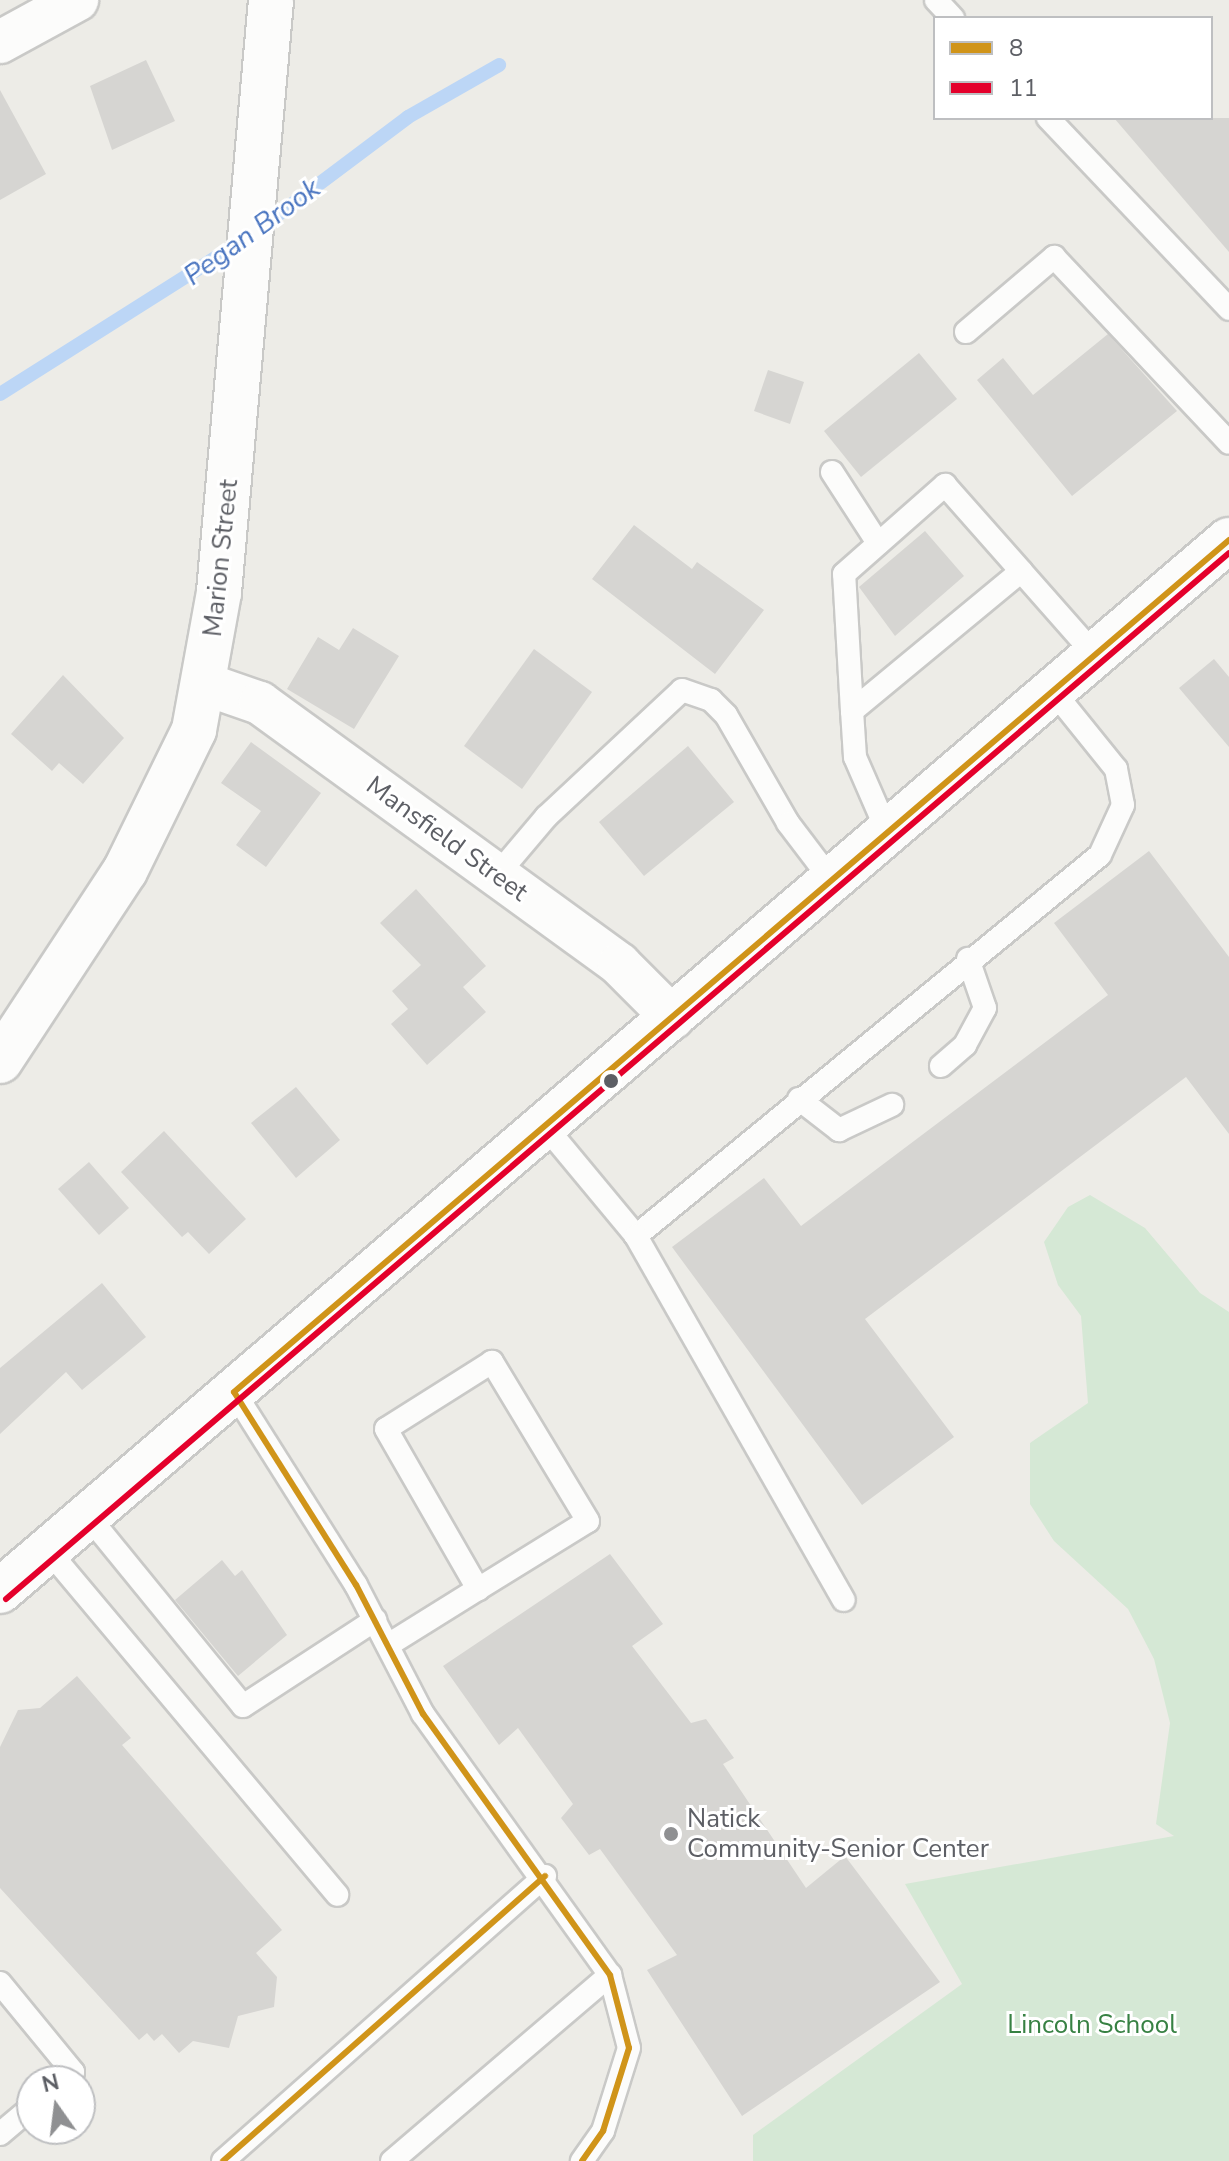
<!DOCTYPE html>
<html>
<head>
<meta charset="utf-8">
<style>
  body { margin:0 }
  #map { position:relative; width:1229px; height:2161px; overflow:hidden; background:#edece7; font-family:"Nunito Sans",sans-serif }
  div>[style] { position:absolute }
  [style*='--x'] { left:calc(var(--x)*1px); top:calc(var(--y)*1px); width:calc(var(--w)*1px); rotate:calc(var(--a)*1deg) }
  .green>* { inset:0; background:#d5e8d5 }
  .stream>* { height:14px; margin:-7px; padding:0 7px; transform-origin:7px; border-radius:7px; background:#bcd6f6 }
  .building>* { inset:0; background:#d6d5d2 }
  .roads { filter:drop-shadow(2px 0 #c9c9c7) drop-shadow(-2px 0 #c9c9c7) drop-shadow(0 2px #c9c9c7) drop-shadow(0 -2px #c9c9c7) }
  .service>* { height:22px; margin:-11px; padding:0 11px; transform-origin:11px; border-radius:11px; background:#fcfcfb }
  .minor>* { height:42px; margin:-21px; padding:0 21px; transform-origin:21px; border-radius:21px; background:#fcfcfb }
  .tertiary>* { height:44px; margin:-22px; padding:0 22px; transform-origin:22px; border-radius:22px; background:#fcfcfb }
  .secondary>* { height:44px; margin:-22px; padding:0 22px; transform-origin:22px; border-radius:22px; background:#fcfcfb }
  .bus-1>* { height:6px; margin:-3px; padding:0 3px; transform-origin:3px; border-radius:3px; background:#d09419 }
  .bus-2>* { height:6px; margin:-3px; padding:0 3px; transform-origin:3px; border-radius:3px; background:#e4002b }
  .dots>* { width:22px; height:22px; translate:-50% -50%; box-sizing:border-box; border:4px solid #fff; border-radius:50% }
  span { translate:-50% -50%; white-space:nowrap; text-align:center; line-height:1.15; -webkit-text-stroke:6px #fff; paint-order:stroke }
  .street-label { font-size:26px; color:#5d5f65 }
  .poi-label { font-size:26px; color:#5d5f65 }
  .left { translate:0 -50%; text-align:left }
  .park-label { font-size:26px; color:#378143 }
  .water-label { font-size:28px; color:#4a75c0; font-style:italic }
  .legend { position:absolute; left:933px; top:16px; width:280px; height:104px; box-sizing:border-box; background:#fff; border:2px solid #bebfc1; margin:0; padding:10px 14px; list-style:none; font-size:24px; color:#5d5f65 }
  .legend li { display:flex; align-items:center; gap:16px; height:40px }
  .legend b { width:40px; border:2px solid #bebfc1 }
  .north { position:absolute; left:16px; top:2065px; width:80px; height:80px; box-sizing:border-box; background:#fff; border:2px solid #bebfc1; border-radius:50%; rotate:346deg; font-size:22px; font-weight:700; line-height:32px; text-align:center; color:#5d5f65 }
  .north::after { content:''; display:block; margin:auto; width:28px; height:36px; background:#8f9092; clip-path:polygon(50% 0,100% 100%,50% 72%,0 100%) }
</style>
</head>
<body>
<div id="map">
  <div class="green">
    <i style="clip-path:polygon(1090px 1195px,1145px 1228px,1200px 1293px,1229px 1312px,1229px 2161px,753px 2161px,753px 2135px,962px 1984px,905px 1884px,1174px 1836px,1156px 1824px,1170px 1723px,1154px 1659px,1128px 1609px,1054px 1541px,1030px 1504px,1030px 1443px,1088px 1403px,1081px 1316px,1058px 1285px,1044px 1242px,1068px 1207px)"></i>
  </div>
  <div class="stream">
    <i style="--x:259;--y:229;--w:186;--a:-36.9"></i>
    <i style="--x:408;--y:117;--w:105;--a:-29.7"></i>
    <i style="--x:0;--y:394;--w:286;--a:-32.3"></i>
  </div>
  <div class="building">
    <i style="clip-path:polygon(146px 60px,175px 121px,112px 150px,90px 86px)"></i>
    <i style="clip-path:polygon(0 90px,46px 174px,0 200px)"></i>
    <i style="clip-path:polygon(1114px 118px,1229px 118px,1229px 252px)"></i>
    <i style="clip-path:polygon(1108px 334px,1177px 411px,1072px 496px,977px 380px,1003px 358px,1033px 395px)"></i>
    <i style="clip-path:polygon(919px 353px,957px 399px,861px 477px,824px 431px)"></i>
    <i style="clip-path:polygon(768px 370px,804px 382px,790px 424px,754px 411px)"></i>
    <i style="clip-path:polygon(634px 525px,692px 569px,697px 562px,764px 610px,715px 674px,592px 579px)"></i>
    <i style="clip-path:polygon(925px 531px,964px 576px,895px 636px,859px 587px)"></i>
    <i style="clip-path:polygon(353px 628px,399px 656px,354px 729px,287px 689px,318px 637px,339px 650px)"></i>
    <i style="clip-path:polygon(534px 649px,592px 692px,522px 789px,464px 746px)"></i>
    <i style="clip-path:polygon(1214px 659px,1229px 677px,1229px 747px,1179px 688px)"></i>
    <i style="clip-path:polygon(63px 675px,124px 738px,83px 784px,59px 763px,52px 771px,11px 734px)"></i>
    <i style="clip-path:polygon(251px 742px,321px 793px,266px 867px,236px 845px,261px 811px,221px 783px)"></i>
    <i style="clip-path:polygon(688px 746px,734px 802px,644px 876px,599px 822px)"></i>
    <i style="clip-path:polygon(1149px 851px,1229px 957px,1229px 1134px,1186px 1077px,865px 1319px,954px 1437px,862px 1505px,672px 1247px,764px 1178px,801px 1226px,1108px 995px,1054px 923px)"></i>
    <i style="clip-path:polygon(416px 889px,486px 966px,463px 987px,486px 1012px,427px 1065px,391px 1024px,408px 1009px,392px 991px,421px 965px,380px 923px)"></i>
    <i style="clip-path:polygon(296px 1087px,340px 1140px,296px 1178px,251px 1123px)"></i>
    <i style="clip-path:polygon(164px 1131px,246px 1219px,209px 1254px,188px 1232px,182px 1237px,121px 1172px)"></i>
    <i style="clip-path:polygon(89px 1162px,129px 1208px,99px 1235px,58px 1189px)"></i>
    <i style="clip-path:polygon(102px 1283px,146px 1337px,82px 1390px,66px 1372px,0 1434px,0 1368px)"></i>
    <i style="clip-path:polygon(610px 1554px,663px 1624px,632px 1646px,691px 1723px,706px 1719px,734px 1758px,723px 1764px,806px 1888px,845px 1856px,940px 1982px,742px 2116px,647px 1970px,677px 1955px,600px 1849px,589px 1855px,561px 1818px,573px 1804px,518px 1728px,499px 1745px,443px 1666px)"></i>
    <i style="clip-path:polygon(222px 1560px,235px 1576px,242px 1570px,287px 1635px,238px 1676px,175px 1600px)"></i>
    <i style="clip-path:polygon(77px 1676px,131px 1738px,122px 1745px,282px 1930px,256px 1953px,277px 1977px,274px 2007px,238px 2016px,229px 2048px,193px 2041px,179px 2053px,162px 2034px,154px 2041px,147px 2033px,139px 2040px,0 1888px,0 1747px,18px 1710px,40px 1708px)"></i>
  </div>
  <div class="roads">
    <div class="service">
      <i style="--x:936;--y:0;--w:25;--a:47"></i>
      <i style="--x:1048;--y:118;--w:263;--a:46.5"></i>
      <i style="--x:966;--y:332;--w:116;--a:-40.4"></i>
      <i style="--x:1054;--y:257;--w:255;--a:46.7"></i>
      <i style="--x:832;--y:472;--w:85;--a:57.1"></i>
      <i style="--x:852;--y:711;--w:137;--a:-93.3"></i>
      <i style="--x:844;--y:574;--w:135;--a:-41.4"></i>
      <i style="--x:945;--y:485;--w:115;--a:48.5"></i>
      <i style="--x:888;--y:833;--w:83;--a:-113.5"></i>
      <i style="--x:855;--y:757;--w:46;--a:-93.7"></i>
      <i style="--x:852;--y:711;--w:219;--a:-39.6"></i>
      <i style="--x:1021;--y:571;--w:112;--a:48.6"></i>
      <i style="--x:497;--y:875;--w:76;--a:-49.8"></i>
      <i style="--x:546;--y:817;--w:186;--a:-43"></i>
      <i style="--x:682;--y:690;--w:31;--a:19"></i>
      <i style="--x:711;--y:700;--w:21;--a:45"></i>
      <i style="--x:726;--y:715;--w:125;--a:60.1"></i>
      <i style="--x:788;--y:823;--w:73;--a:52.8"></i>
      <i style="--x:941;--y:1066;--w:32;--a:-41"></i>
      <i style="--x:965;--y:1045;--w:42;--a:-61.6"></i>
      <i style="--x:985;--y:1008;--w:52;--a:-109.1"></i>
      <i style="--x:799;--y:1099;--w:51;--a:37.8"></i>
      <i style="--x:839;--y:1130;--w:59;--a:-25.3"></i>
      <i style="--x:544;--y:1125;--w:144;--a:50.3"></i>
      <i style="--x:636;--y:1236;--w:600;--a:-39.39"></i>
      <i style="--x:1100;--y:855;--w:55;--a:-65.3"></i>
      <i style="--x:1123;--y:805;--w:37;--a:-101"></i>
      <i style="--x:1116;--y:769;--w:100;--a:-128.9"></i>
      <i style="--x:636;--y:1236;--w:419;--a:60.3"></i>
      <i style="--x:234;--y:1392;--w:228;--a:57.7"></i>
      <i style="--x:356;--y:1585;--w:145;--a:62.6"></i>
      <i style="--x:423;--y:1714;--w:321;--a:54.4"></i>
      <i style="--x:610;--y:1975;--w:75;--a:75.4"></i>
      <i style="--x:629;--y:2048;--w:87;--a:107.4"></i>
      <i style="--x:603;--y:2131;--w:37;--a:125"></i>
      <i style="--x:88;--y:1516;--w:245;--a:50.8"></i>
      <i style="--x:243;--y:1706;--w:158;--a:-33.1"></i>
      <i style="--x:48;--y:1550;--w:450;--a:50"></i>
      <i style="--x:388;--y:1645;--w:106;--a:-31.9"></i>
      <i style="--x:478;--y:1589;--w:129;--a:-31.7"></i>
      <i style="--x:588;--y:1521;--w:186;--a:-121.1"></i>
      <i style="--x:492;--y:1362;--w:125;--a:147.7"></i>
      <i style="--x:386;--y:1429;--w:185;--a:60.1"></i>
      <i style="--x:0;--y:1983;--w:115;--a:50.6"></i>
      <i style="--x:73;--y:2072;--w:13;--a:138"></i>
      <i style="--x:0;--y:2134;--w:42;--a:-40.2"></i>
      <i style="--x:223;--y:2161;--w:430;--a:-41.5"></i>
      <i style="--x:392;--y:2161;--w:287;--a:-40.5"></i>
    </div>
    <div class="minor">
      <i style="--x:0;--y:42;--w:88;--a:-28.6"></i>
      <i style="--x:205;--y:684;--w:58;--a:19.1"></i>
      <i style="--x:260;--y:703;--w:444;--a:36"></i>
      <i style="--x:619;--y:964;--w:76;--a:45"></i>
    </div>
    <div class="tertiary">
      <i style="--x:0;--y:1061;--w:227;--a:-56.7"></i>
      <i style="--x:125;--y:871;--w:157;--a:-63.9"></i>
      <i style="--x:194;--y:730;--w:140;--a:-79.7"></i>
      <i style="--x:219;--y:592;--w:594;--a:-84.98"></i>
    </div>
    <div class="secondary">
      <i style="--x:0;--y:1591;--w:1617;--a:-40.54"></i>
    </div>
  </div>
  <div class="bus-1">
    <i style="--x:223;--y:2161;--w:430;--a:-41.5"></i>
    <i style="--x:582;--y:2161;--w:37;--a:-55"></i>
    <i style="--x:603;--y:2131;--w:87;--a:-72.6"></i>
    <i style="--x:629;--y:2048;--w:75;--a:-104.6"></i>
    <i style="--x:610;--y:1975;--w:321;--a:-125.6"></i>
    <i style="--x:423;--y:1714;--w:145;--a:-117.4"></i>
    <i style="--x:356;--y:1585;--w:228;--a:-122.3"></i>
    <i style="--x:234;--y:1392;--w:1310;--a:-40.57"></i>
  </div>
  <div class="bus-2">
    <i style="--x:6;--y:1599;--w:1609;--a:-40.54"></i>
  </div>
  <div class="dots">
    <i style="left:611px;top:1081px;background:#5d5f65"></i>
    <i style="left:671px;top:1834px;background:#8f9092"></i>
  </div>
  <div class="street-label">
    <span style="left:221px;top:558px;rotate:-84deg">Marion Street</span>
    <span style="left:447px;top:839px;rotate:36deg">Mansfield Street</span>
  </div>
  <div class="poi-label">
    <span class="left" style="left:687px;top:1834px">Natick<br>Community-Senior Center</span>
  </div>
  <div class="park-label">
    <span style="left:1092px;top:2025px">Lincoln School</span>
  </div>
  <div class="water-label">
    <span style="left:252px;top:232px;rotate:-36deg">Pegan Brook</span>
  </div>
  <ul class="legend">
  <li><b style="height:10px;background:#d09419"></b>8</li>
  <li><b style="height:10px;background:#e4002b"></b>11</li>
  </ul>
  <div class="north">N</div>
</div>
</body>
</html>
